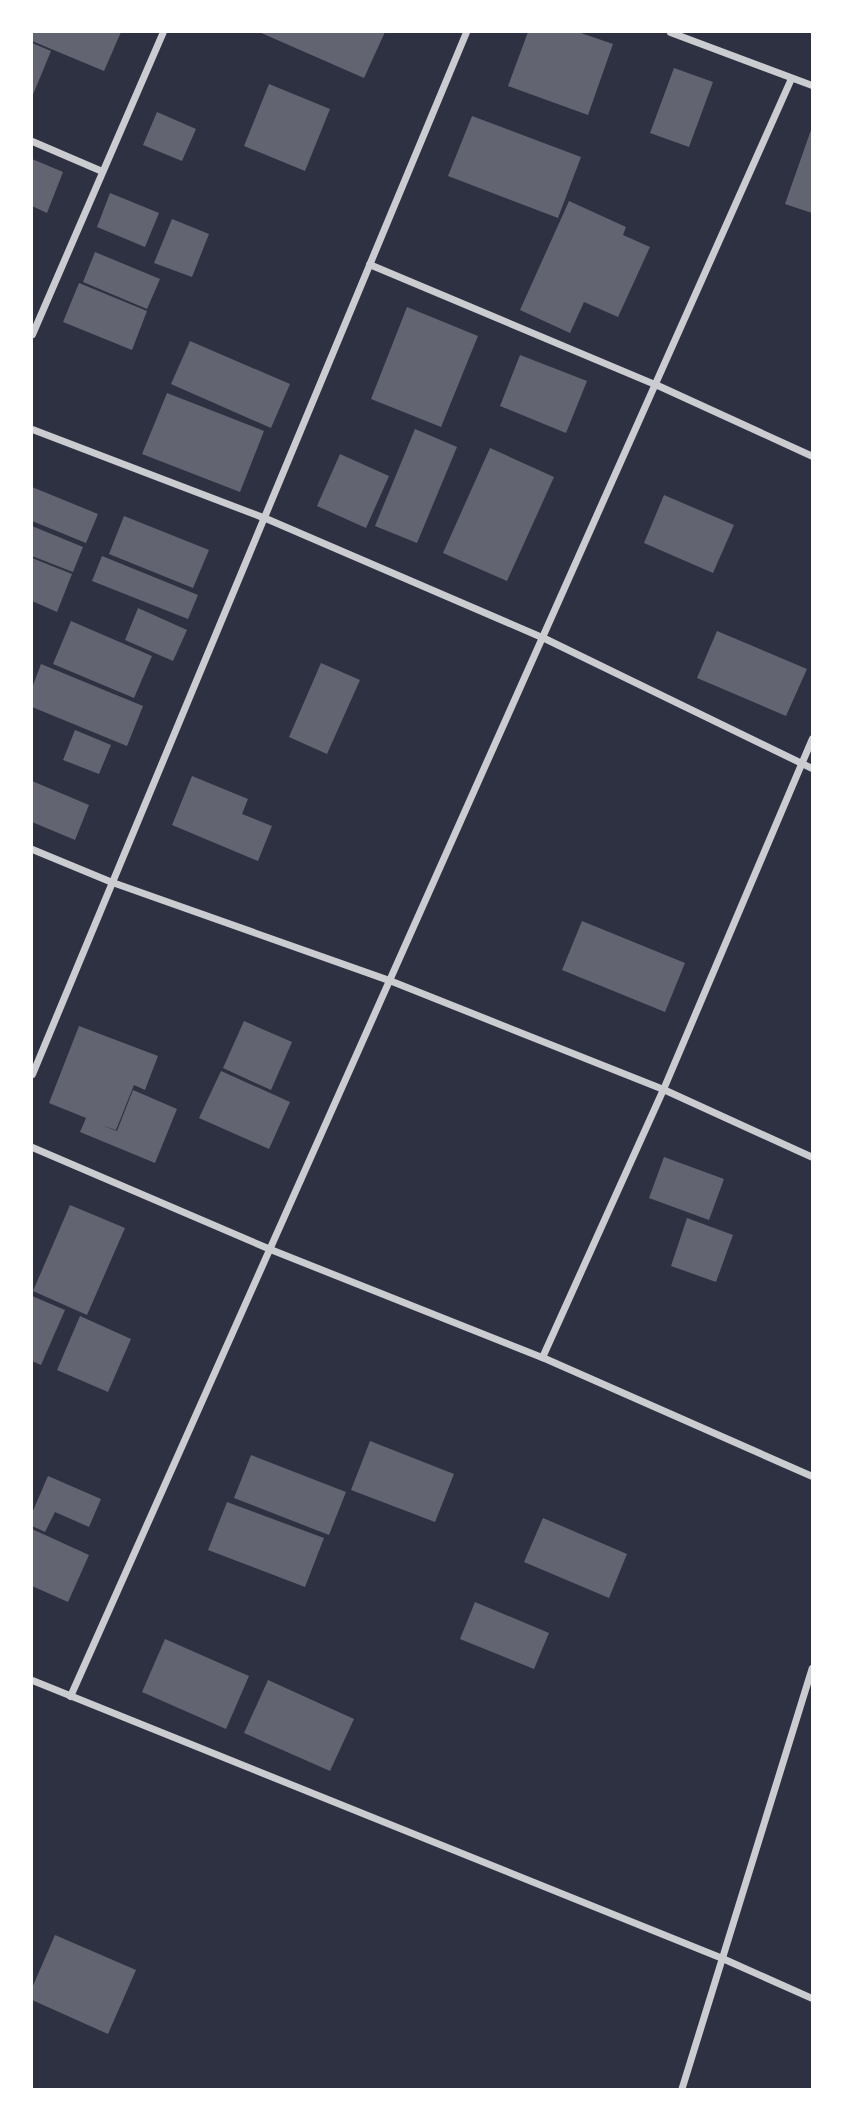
<!DOCTYPE html>
<html>
<head>
<meta charset="utf-8">
<style>
  body { margin:0 }
  #map { position:relative; width:844px; height:2121px; overflow:hidden; background:#2d3142; font-family:Commissioner,sans-serif }
  div>[style] { position:absolute }
  [style*='--x'] { left:calc(var(--x)*1px); top:calc(var(--y)*1px); width:calc(var(--w)*1px); rotate:calc(var(--a)*1deg) }
  .building>* { inset:0; background:#626471 }
  .minor>* { height:7px; margin:-3.5px; padding:0 3.5px; transform-origin:3.5px; border-radius:3.5px; background:#caccd0 }
  span { translate:-50% -50%; white-space:nowrap; text-align:center; line-height:1.15; -webkit-text-stroke:5px #fff; paint-order:stroke }
  .frame { position:absolute; inset:0; border:33px solid #fff; pointer-events:none }
</style>
</head>
<body>
<div id="map">
  <div class="building">
    <i style="clip-path:polygon(32px 32px,121px 32px,104px 71px,32px 41px)"></i>
    <i style="clip-path:polygon(259px 32px,385px 32px,364px 78px)"></i>
    <i style="clip-path:polygon(528px 32px,578px 32px,613px 44px,588px 115px,508px 86px)"></i>
    <i style="clip-path:polygon(32px 43px,51px 51px,32px 97px)"></i>
    <i style="clip-path:polygon(674px 68px,713px 82px,689px 147px,650px 133px)"></i>
    <i style="clip-path:polygon(269px 84px,330px 109px,305px 171px,244px 146px)"></i>
    <i style="clip-path:polygon(157px 112px,196px 129px,182px 161px,143px 145px)"></i>
    <i style="clip-path:polygon(472px 116px,581px 157px,558px 218px,448px 176px)"></i>
    <i style="clip-path:polygon(812px 127px,812px 213px,785px 204px)"></i>
    <i style="clip-path:polygon(32px 159px,63px 172px,47px 213px,32px 206px)"></i>
    <i style="clip-path:polygon(110px 193px,159px 213px,145px 247px,97px 227px)"></i>
    <i style="clip-path:polygon(569px 201px,626px 227px,623px 235px,650px 247px,618px 317px,584px 302px,570px 333px,520px 310px)"></i>
    <i style="clip-path:polygon(172px 219px,209px 234px,192px 277px,154px 263px)"></i>
    <i style="clip-path:polygon(95px 252px,160px 279px,147px 309px,83px 282px)"></i>
    <i style="clip-path:polygon(79px 283px,147px 311px,132px 350px,63px 322px)"></i>
    <i style="clip-path:polygon(407px 307px,478px 336px,441px 427px,371px 399px)"></i>
    <i style="clip-path:polygon(190px 341px,290px 384px,271px 428px,171px 384px)"></i>
    <i style="clip-path:polygon(520px 355px,587px 381px,566px 433px,500px 406px)"></i>
    <i style="clip-path:polygon(167px 393px,264px 431px,240px 492px,142px 454px)"></i>
    <i style="clip-path:polygon(415px 429px,457px 447px,417px 543px,375px 526px)"></i>
    <i style="clip-path:polygon(490px 448px,554px 477px,507px 581px,443px 553px)"></i>
    <i style="clip-path:polygon(340px 454px,389px 476px,366px 528px,317px 506px)"></i>
    <i style="clip-path:polygon(32px 487px,98px 514px,86px 543px,32px 521px)"></i>
    <i style="clip-path:polygon(664px 495px,734px 525px,713px 573px,644px 543px)"></i>
    <i style="clip-path:polygon(124px 516px,209px 550px,193px 588px,109px 554px)"></i>
    <i style="clip-path:polygon(32px 526px,83px 547px,73px 572px,32px 556px)"></i>
    <i style="clip-path:polygon(102px 556px,198px 595px,188px 619px,92px 581px)"></i>
    <i style="clip-path:polygon(32px 558px,72px 574px,57px 612px,32px 601px)"></i>
    <i style="clip-path:polygon(138px 608px,187px 630px,173px 661px,125px 640px)"></i>
    <i style="clip-path:polygon(71px 621px,152px 656px,134px 698px,53px 664px)"></i>
    <i style="clip-path:polygon(717px 631px,807px 669px,786px 716px,697px 678px)"></i>
    <i style="clip-path:polygon(321px 663px,360px 680px,327px 754px,289px 737px)"></i>
    <i style="clip-path:polygon(41px 664px,143px 706px,127px 746px,32px 707px,32px 688px)"></i>
    <i style="clip-path:polygon(75px 730px,111px 745px,99px 774px,63px 760px)"></i>
    <i style="clip-path:polygon(192px 776px,248px 799px,242px 814px,272px 826px,258px 861px,172px 825px)"></i>
    <i style="clip-path:polygon(32px 781px,89px 805px,75px 840px,32px 822px)"></i>
    <i style="clip-path:polygon(582px 921px,685px 963px,665px 1012px,562px 970px)"></i>
    <i style="clip-path:polygon(244px 1021px,292px 1042px,271px 1090px,223px 1068px)"></i>
    <i style="clip-path:polygon(79px 1026px,158px 1056px,145px 1090px,134px 1085px,116px 1130px,101px 1125px,117px 1131px,133px 1090px,177px 1109px,155px 1163px,80px 1132px,86px 1118px,49px 1103px)"></i>
    <i style="clip-path:polygon(221px 1071px,290px 1102px,269px 1149px,199px 1118px)"></i>
    <i style="clip-path:polygon(664px 1157px,724px 1179px,709px 1220px,649px 1198px)"></i>
    <i style="clip-path:polygon(70px 1205px,125px 1228px,87px 1315px,33px 1291px)"></i>
    <i style="clip-path:polygon(687px 1218px,733px 1235px,716px 1282px,671px 1266px)"></i>
    <i style="clip-path:polygon(32px 1296px,65px 1310px,41px 1365px,32px 1361px)"></i>
    <i style="clip-path:polygon(80px 1316px,131px 1339px,108px 1392px,57px 1370px)"></i>
    <i style="clip-path:polygon(370px 1441px,454px 1474px,435px 1522px,351px 1490px)"></i>
    <i style="clip-path:polygon(251px 1455px,346px 1492px,329px 1535px,234px 1498px)"></i>
    <i style="clip-path:polygon(48px 1476px,101px 1499px,89px 1527px,55px 1512px,45px 1532px,32px 1526px,32px 1513px)"></i>
    <i style="clip-path:polygon(227px 1502px,324px 1538px,305px 1587px,208px 1550px)"></i>
    <i style="clip-path:polygon(543px 1518px,627px 1554px,609px 1598px,524px 1562px)"></i>
    <i style="clip-path:polygon(32px 1529px,89px 1555px,68px 1602px,32px 1586px)"></i>
    <i style="clip-path:polygon(475px 1602px,549px 1633px,534px 1669px,460px 1639px)"></i>
    <i style="clip-path:polygon(165px 1639px,249px 1676px,226px 1729px,142px 1692px)"></i>
    <i style="clip-path:polygon(268px 1680px,354px 1719px,330px 1771px,244px 1733px)"></i>
    <i style="clip-path:polygon(55px 1935px,136px 1970px,108px 2034px,32px 2000px,32px 1988px)"></i>
  </div>
  <div class="minor">
    <i style="--x:670;--y:32;--w:152;--a:20.5"></i>
    <i style="--x:32;--y:141;--w:76;--a:23.2"></i>
    <i style="--x:369;--y:264;--w:310;--a:22.8"></i>
    <i style="--x:655;--y:384;--w:173;--a:24.6"></i>
    <i style="--x:32;--y:334;--w:329;--a:-66.6"></i>
    <i style="--x:32;--y:429;--w:247;--a:20.9"></i>
    <i style="--x:263;--y:517;--w:304;--a:23.3"></i>
    <i style="--x:542;--y:637;--w:300;--a:25.9"></i>
    <i style="--x:32;--y:849;--w:87;--a:22.4"></i>
    <i style="--x:112;--y:882;--w:294;--a:19.5"></i>
    <i style="--x:389;--y:980;--w:295;--a:21.7"></i>
    <i style="--x:663;--y:1089;--w:164;--a:24.5"></i>
    <i style="--x:32;--y:1074;--w:1129;--a:-67.39"></i>
    <i style="--x:32;--y:1147;--w:259;--a:23.2"></i>
    <i style="--x:270;--y:1249;--w:293;--a:21.7"></i>
    <i style="--x:542;--y:1357;--w:295;--a:23.8"></i>
    <i style="--x:542;--y:1357;--w:294;--a:-65.7"></i>
    <i style="--x:663;--y:1089;--w:381;--a:-67"></i>
    <i style="--x:32;--y:1680;--w:744;--a:21.94"></i>
    <i style="--x:722;--y:1958;--w:98;--a:24"></i>
    <i style="--x:70;--y:1696;--w:1771;--a:-65.98"></i>
    <i style="--x:681;--y:2090;--w:442;--a:-72.8"></i>
  </div>
  <div class="frame"></div>
</div>
</body>
</html>
